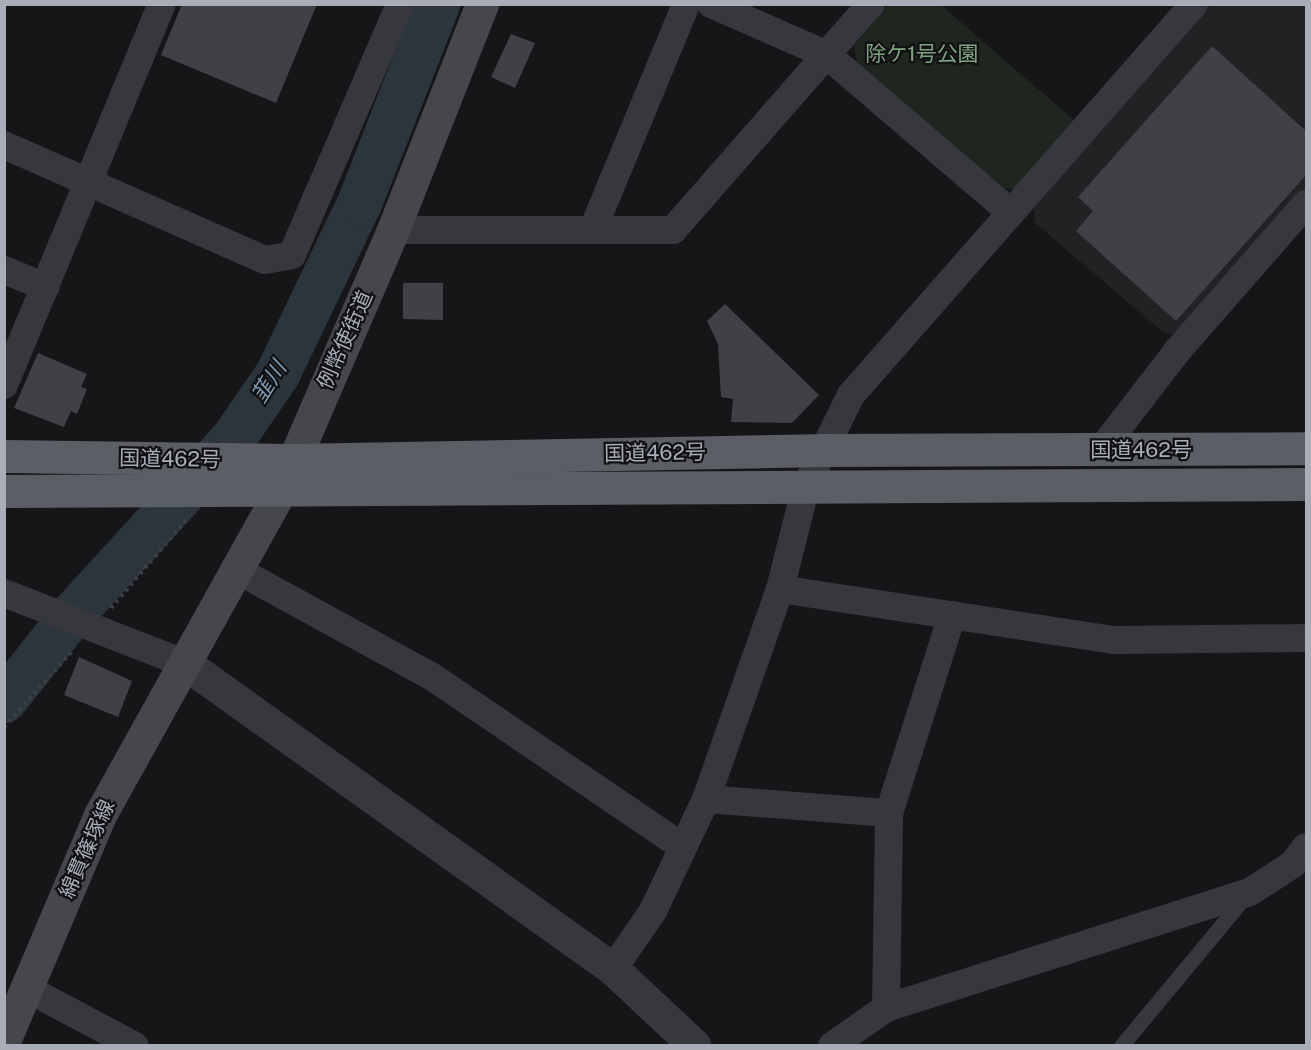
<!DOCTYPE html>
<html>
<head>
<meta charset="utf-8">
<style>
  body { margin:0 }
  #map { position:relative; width:1311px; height:1050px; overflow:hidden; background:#161618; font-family:"Public Sans","Noto Sans JP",sans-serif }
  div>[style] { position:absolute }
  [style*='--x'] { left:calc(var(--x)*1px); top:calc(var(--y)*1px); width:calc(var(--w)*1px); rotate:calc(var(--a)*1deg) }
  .built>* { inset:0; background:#222225 }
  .green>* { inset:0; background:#1e261f }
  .river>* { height:45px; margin:-22.5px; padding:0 22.5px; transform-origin:22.5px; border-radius:22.5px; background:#2c353c }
  .building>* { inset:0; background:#404145 }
  .path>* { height:4px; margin-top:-2px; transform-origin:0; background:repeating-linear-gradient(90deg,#3d3f44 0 3px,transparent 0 7.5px) }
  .service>* { height:15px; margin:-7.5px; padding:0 7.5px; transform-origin:7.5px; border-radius:7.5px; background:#37383d }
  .minor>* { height:28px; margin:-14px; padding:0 14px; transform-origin:14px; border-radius:14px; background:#37383d }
  .tertiary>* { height:33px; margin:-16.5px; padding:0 16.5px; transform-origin:16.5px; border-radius:16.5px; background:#37383d }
  .secondary>* { height:33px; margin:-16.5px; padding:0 16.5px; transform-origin:16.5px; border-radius:16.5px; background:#45474d }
  .trunk>* { height:33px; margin:-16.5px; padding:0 16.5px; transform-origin:16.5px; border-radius:16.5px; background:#5b5e65 }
  span { translate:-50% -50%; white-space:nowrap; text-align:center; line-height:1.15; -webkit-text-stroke:4.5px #111113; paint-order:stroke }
  .park-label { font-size:21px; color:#7fa381 }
  .street-label { font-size:21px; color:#a8adb8 }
  .water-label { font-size:22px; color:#7f9bb3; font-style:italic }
  .frame { position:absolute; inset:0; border:6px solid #a8adb8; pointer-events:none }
</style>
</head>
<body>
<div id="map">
  <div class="built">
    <i style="clip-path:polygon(1211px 5px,1306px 5px,1306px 193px,1183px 335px,1165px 334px,1034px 222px,1035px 203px)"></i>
  </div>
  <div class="green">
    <i style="clip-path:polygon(887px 5px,941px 5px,1075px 121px,1020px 188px,1005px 189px,857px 64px,854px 46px)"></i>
  </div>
  <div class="river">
    <i style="--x:4;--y:700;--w:112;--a:-51.5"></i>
    <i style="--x:74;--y:612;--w:236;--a:-47.6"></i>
    <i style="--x:233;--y:438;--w:78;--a:-55.5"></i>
    <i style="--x:277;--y:374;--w:190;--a:-64.4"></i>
    <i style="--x:359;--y:203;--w:214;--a:-68.6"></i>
  </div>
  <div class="building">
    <i style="clip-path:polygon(182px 4px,317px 4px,276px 103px,161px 55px)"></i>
    <i style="clip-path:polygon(511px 34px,535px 43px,515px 88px,491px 77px)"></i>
    <i style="clip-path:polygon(1212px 46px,1306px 131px,1306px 175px,1176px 321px,1076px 231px,1093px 211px,1078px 197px)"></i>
    <i style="clip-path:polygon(403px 283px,443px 283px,443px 320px,403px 319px)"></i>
    <i style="clip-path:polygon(725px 304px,819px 395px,792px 423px,731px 422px,733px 399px,721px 397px,718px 344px,707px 321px)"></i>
    <i style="clip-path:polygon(38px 353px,87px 374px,81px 387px,87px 389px,77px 414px,71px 411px,64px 427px,14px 408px)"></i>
    <i style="clip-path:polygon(79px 657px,132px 681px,118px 717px,64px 695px)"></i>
  </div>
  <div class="path">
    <i style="--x:111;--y:608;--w:118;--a:-49.5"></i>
    <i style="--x:4;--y:727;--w:105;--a:-48.1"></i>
  </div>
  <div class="service">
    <i style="--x:1121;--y:1046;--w:192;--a:-50.3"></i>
  </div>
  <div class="minor">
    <i style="--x:711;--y:4;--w:127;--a:23.7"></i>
    <i style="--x:827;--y:55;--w:241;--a:40.6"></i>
    <i style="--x:4;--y:145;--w:285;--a:23.8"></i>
    <i style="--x:265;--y:260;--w:27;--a:-10"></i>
    <i style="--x:292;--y:255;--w:273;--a:-66.7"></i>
    <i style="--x:593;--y:229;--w:243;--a:-67.5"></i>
    <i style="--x:393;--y:230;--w:280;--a:0"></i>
    <i style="--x:673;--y:230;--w:300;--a:-48.8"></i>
    <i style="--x:4;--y:270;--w:45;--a:22"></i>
    <i style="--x:4;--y:385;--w:412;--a:-67.5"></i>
    <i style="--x:1101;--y:450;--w:126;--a:-52.4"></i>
    <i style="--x:1178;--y:350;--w:194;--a:-48.8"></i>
    <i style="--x:239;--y:571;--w:219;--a:28.7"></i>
    <i style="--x:431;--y:676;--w:305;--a:34.2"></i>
    <i style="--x:780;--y:589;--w:339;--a:8.7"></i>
    <i style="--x:1115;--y:640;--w:191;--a:-0.6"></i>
    <i style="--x:4;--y:593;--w:195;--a:21.3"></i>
    <i style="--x:706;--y:799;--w:184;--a:4.4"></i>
    <i style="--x:613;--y:969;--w:70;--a:-55.4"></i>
    <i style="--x:653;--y:911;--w:124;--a:-64.7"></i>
    <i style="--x:706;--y:799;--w:223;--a:-70.6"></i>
    <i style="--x:780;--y:589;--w:106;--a:-75.8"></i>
    <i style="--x:806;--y:486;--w:102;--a:-63.7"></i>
    <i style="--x:851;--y:395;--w:520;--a:-48.74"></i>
    <i style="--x:26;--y:988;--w:123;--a:28"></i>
    <i style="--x:886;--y:1008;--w:195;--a:-89.1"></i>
    <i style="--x:889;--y:813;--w:208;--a:-72.3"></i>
    <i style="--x:832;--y:1046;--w:66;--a:-35.1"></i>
    <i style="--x:886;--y:1008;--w:382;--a:-17.7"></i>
    <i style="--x:1250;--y:892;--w:51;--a:-33.1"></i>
    <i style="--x:1293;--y:864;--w:21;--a:-53"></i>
  </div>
  <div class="tertiary">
    <i style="--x:186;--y:664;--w:525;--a:35.54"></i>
    <i style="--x:613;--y:969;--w:112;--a:43.2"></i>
  </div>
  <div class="secondary">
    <i style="--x:4;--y:1041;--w:248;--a:-67"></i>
    <i style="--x:101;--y:813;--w:370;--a:-60.9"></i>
    <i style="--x:281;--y:490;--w:283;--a:-66.7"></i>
    <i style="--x:393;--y:230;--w:243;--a:-68.5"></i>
  </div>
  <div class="trunk">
    <i style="--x:4;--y:456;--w:289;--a:0.8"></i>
    <i style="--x:293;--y:460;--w:531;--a:-1.08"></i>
    <i style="--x:824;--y:450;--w:482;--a:-0.2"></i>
    <i style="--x:4;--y:491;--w:1302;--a:-0.31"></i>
  </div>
  <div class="park-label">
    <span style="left:922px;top:54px">除ケ1号公園</span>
  </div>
  <div class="street-label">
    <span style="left:345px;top:340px;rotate:-66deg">例幣使街道</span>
    <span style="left:1141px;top:450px">国道462号</span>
    <span style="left:655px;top:453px;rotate:-1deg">国道462号</span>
    <span style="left:170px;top:459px;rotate:1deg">国道462号</span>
    <span style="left:87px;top:849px;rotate:-66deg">綿貫篠塚線</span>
  </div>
  <div class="water-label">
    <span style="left:269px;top:382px;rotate:-58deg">韮川</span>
  </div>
  <div class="frame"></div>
</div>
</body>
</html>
